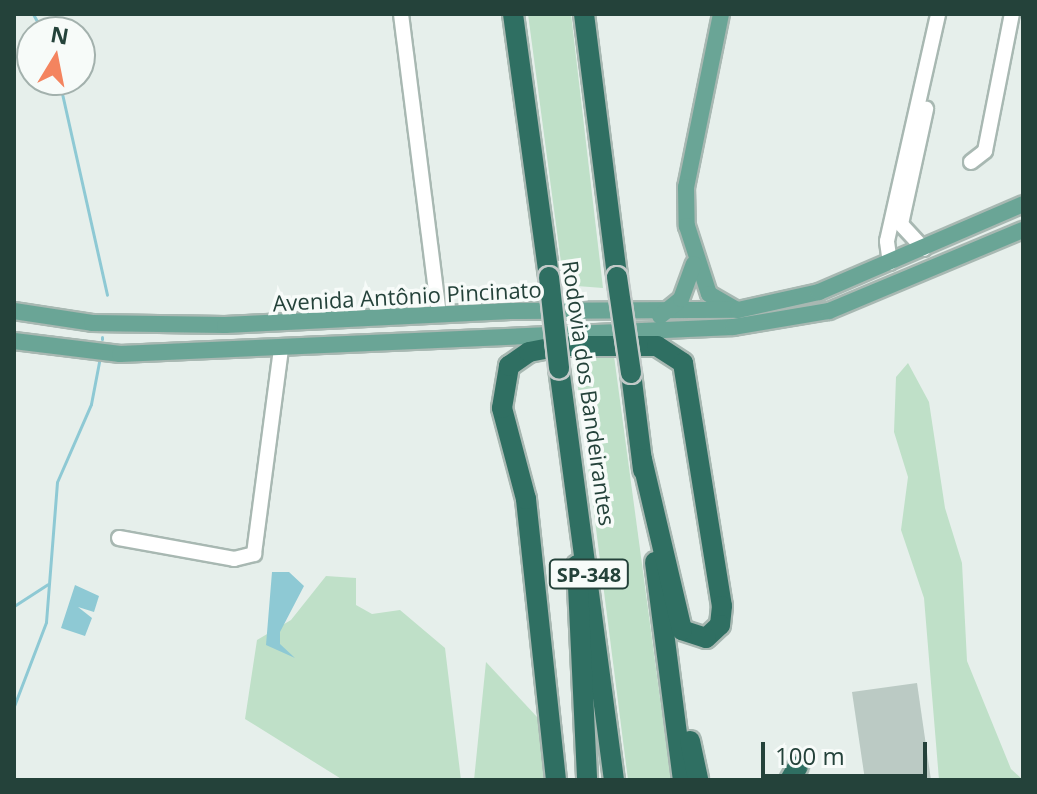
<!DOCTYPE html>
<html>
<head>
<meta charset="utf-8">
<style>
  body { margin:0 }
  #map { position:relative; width:1037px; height:794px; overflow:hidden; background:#e6efeb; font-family:"Open Sans",sans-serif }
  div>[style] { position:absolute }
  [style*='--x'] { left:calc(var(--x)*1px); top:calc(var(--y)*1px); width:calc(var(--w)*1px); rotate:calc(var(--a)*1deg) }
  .green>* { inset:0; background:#bfe0c8 }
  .water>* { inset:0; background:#8ec9d4 }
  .stream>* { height:3px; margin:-1.5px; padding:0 1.5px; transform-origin:1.5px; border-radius:1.5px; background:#8ec9d4 }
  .building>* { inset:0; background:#bbcac4 }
  .roads { filter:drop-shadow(2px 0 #a8b8b2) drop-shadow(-2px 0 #a8b8b2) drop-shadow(0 2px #a8b8b2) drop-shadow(0 -2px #a8b8b2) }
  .minor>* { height:14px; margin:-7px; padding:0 7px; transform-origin:7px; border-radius:7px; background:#fff }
  .major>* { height:16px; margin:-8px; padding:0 8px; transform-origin:8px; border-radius:8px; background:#6aa596 }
  .highway>* { height:20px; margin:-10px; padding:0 10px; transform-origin:10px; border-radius:10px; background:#2f6f62 }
  .bridges { filter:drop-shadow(2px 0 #c2cac8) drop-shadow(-2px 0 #c2cac8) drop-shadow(0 2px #c2cac8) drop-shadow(0 -2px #c2cac8) }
  .highway-bridge>* { height:20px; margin:-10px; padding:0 10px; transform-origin:10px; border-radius:10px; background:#2f6f62 }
  span { translate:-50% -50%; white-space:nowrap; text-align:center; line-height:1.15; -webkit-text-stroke:7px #f7fbf9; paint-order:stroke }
  .shield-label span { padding:2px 6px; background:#f7fbf9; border:2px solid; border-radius:6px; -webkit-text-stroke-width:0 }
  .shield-label { font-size:20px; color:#24423a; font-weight:700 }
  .street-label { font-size:22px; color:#24423a }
  .frame { position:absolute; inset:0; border:16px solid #24423a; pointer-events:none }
  .north { position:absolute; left:16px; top:16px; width:80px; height:80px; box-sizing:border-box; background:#f7fbf9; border:2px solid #a3b1ad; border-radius:50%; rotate:10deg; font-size:22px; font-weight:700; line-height:32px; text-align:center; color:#24423a }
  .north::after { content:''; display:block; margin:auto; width:28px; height:36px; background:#f4845f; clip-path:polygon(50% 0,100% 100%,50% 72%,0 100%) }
  .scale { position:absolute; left:761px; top:742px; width:166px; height:36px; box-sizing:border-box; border:4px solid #24423a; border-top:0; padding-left:10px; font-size:24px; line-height:28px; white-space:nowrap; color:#24423a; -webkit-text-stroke:6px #f7fbf9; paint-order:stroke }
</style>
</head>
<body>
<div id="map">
  <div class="green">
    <i style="clip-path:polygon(528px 14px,571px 14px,603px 288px,564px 285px)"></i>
    <i style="clip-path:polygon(574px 356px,614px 356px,671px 780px,628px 780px)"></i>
    <i style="clip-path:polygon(908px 363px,929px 402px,945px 508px,962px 563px,967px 661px,1011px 769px,1023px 780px,939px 780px,924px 598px,901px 530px,908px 477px,894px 432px,896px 377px)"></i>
    <i style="clip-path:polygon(326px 576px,356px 578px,356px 605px,372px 614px,400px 610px,445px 648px,461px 780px,343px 780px,245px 719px,257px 640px,291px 620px)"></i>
    <i style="clip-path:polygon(486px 662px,538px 718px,553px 780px,474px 780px)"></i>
  </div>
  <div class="water">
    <i style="clip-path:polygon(272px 572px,289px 572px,304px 586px,280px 632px,280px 644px,295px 658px,266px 645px)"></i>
    <i style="clip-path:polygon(75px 585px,99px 596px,94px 612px,78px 607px,92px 618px,85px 636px,61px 628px)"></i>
  </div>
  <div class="stream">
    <i style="--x:33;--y:14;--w:21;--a:61"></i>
    <i style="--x:59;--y:80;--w:220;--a:77.4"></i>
    <i style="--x:102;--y:339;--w:2;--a:-90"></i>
    <i style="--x:14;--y:606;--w:40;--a:-32.9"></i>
    <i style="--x:14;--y:706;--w:90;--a:-69.1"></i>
    <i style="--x:46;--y:622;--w:140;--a:-85.5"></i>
    <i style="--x:57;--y:482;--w:85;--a:-66.4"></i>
    <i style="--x:91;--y:404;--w:43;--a:-79.2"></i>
  </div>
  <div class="building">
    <i style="clip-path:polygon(917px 683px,931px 780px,865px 780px,852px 692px)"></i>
  </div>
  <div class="roads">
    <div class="minor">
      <i style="--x:401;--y:14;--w:301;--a:82.8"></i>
      <i style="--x:971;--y:162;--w:18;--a:-38"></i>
      <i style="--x:985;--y:151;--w:140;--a:-78.9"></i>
      <i style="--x:924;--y:249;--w:34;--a:-133"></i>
      <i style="--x:901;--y:224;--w:118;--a:-77.7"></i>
      <i style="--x:890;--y:263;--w:22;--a:-98"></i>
      <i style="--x:887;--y:241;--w:233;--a:-77.3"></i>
      <i style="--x:119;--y:538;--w:117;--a:10.3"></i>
      <i style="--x:234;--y:559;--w:21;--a:-14"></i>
      <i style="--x:254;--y:554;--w:208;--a:-82.5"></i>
    </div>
    <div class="major">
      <i style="--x:721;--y:14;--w:177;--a:101.4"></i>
      <i style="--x:686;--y:187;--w:39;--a:89"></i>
      <i style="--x:687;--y:226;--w:71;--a:72.1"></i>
      <i style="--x:709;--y:294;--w:30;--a:30"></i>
      <i style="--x:14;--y:311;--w:79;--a:8.7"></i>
      <i style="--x:92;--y:323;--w:133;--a:0.9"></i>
      <i style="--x:225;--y:325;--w:286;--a:-2.8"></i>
      <i style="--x:511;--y:311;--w:227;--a:-0.3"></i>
      <i style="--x:738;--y:310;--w:83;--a:-12.5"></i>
      <i style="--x:819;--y:292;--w:222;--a:-23.3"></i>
      <i style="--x:660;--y:316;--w:27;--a:-39"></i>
      <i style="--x:681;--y:299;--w:37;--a:-70"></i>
      <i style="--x:14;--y:341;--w:107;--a:7"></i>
      <i style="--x:120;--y:354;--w:614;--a:-2.52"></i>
      <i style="--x:733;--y:327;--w:97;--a:-9.5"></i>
      <i style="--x:829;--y:311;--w:210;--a:-22.7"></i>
    </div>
    <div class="highway">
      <i style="--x:513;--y:14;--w:265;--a:82.2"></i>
      <i style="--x:584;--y:14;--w:265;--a:82.8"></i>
      <i style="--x:559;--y:368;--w:416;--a:82.4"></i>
      <i style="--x:631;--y:373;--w:98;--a:82.9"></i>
      <i style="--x:655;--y:562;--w:220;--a:82.7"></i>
      <i style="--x:577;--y:565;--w:215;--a:87.3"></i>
      <i style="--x:690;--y:741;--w:40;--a:78"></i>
      <i style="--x:556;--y:780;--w:283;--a:-96.1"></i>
      <i style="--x:526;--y:499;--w:94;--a:-104.8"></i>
      <i style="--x:502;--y:408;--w:43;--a:-80.5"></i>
      <i style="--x:509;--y:366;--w:24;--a:-35"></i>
      <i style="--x:529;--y:352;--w:33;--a:-11"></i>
      <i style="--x:561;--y:346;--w:96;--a:0"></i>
      <i style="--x:657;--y:346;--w:31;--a:33"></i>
      <i style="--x:683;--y:363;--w:246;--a:80.9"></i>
      <i style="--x:722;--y:606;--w:19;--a:96"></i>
      <i style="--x:720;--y:625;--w:19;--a:137"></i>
      <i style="--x:706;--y:638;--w:25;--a:-162"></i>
      <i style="--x:682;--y:630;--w:176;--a:-103.2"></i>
      <i style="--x:790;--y:780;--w:16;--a:-60"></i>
    </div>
  </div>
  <div class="bridges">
    <div class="highway-bridge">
      <i style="--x:549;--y:277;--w:92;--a:83.7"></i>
      <i style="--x:617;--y:277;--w:97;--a:81.7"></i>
    </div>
  </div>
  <div class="shield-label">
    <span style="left:589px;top:574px">SP-348</span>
  </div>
  <div class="street-label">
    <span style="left:407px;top:296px;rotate:-3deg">Avenida Antônio Pincinato</span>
    <span style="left:589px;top:393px;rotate:82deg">Rodovia dos Bandeirantes</span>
  </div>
  <div class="frame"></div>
  <div class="north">N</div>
  <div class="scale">100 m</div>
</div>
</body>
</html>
